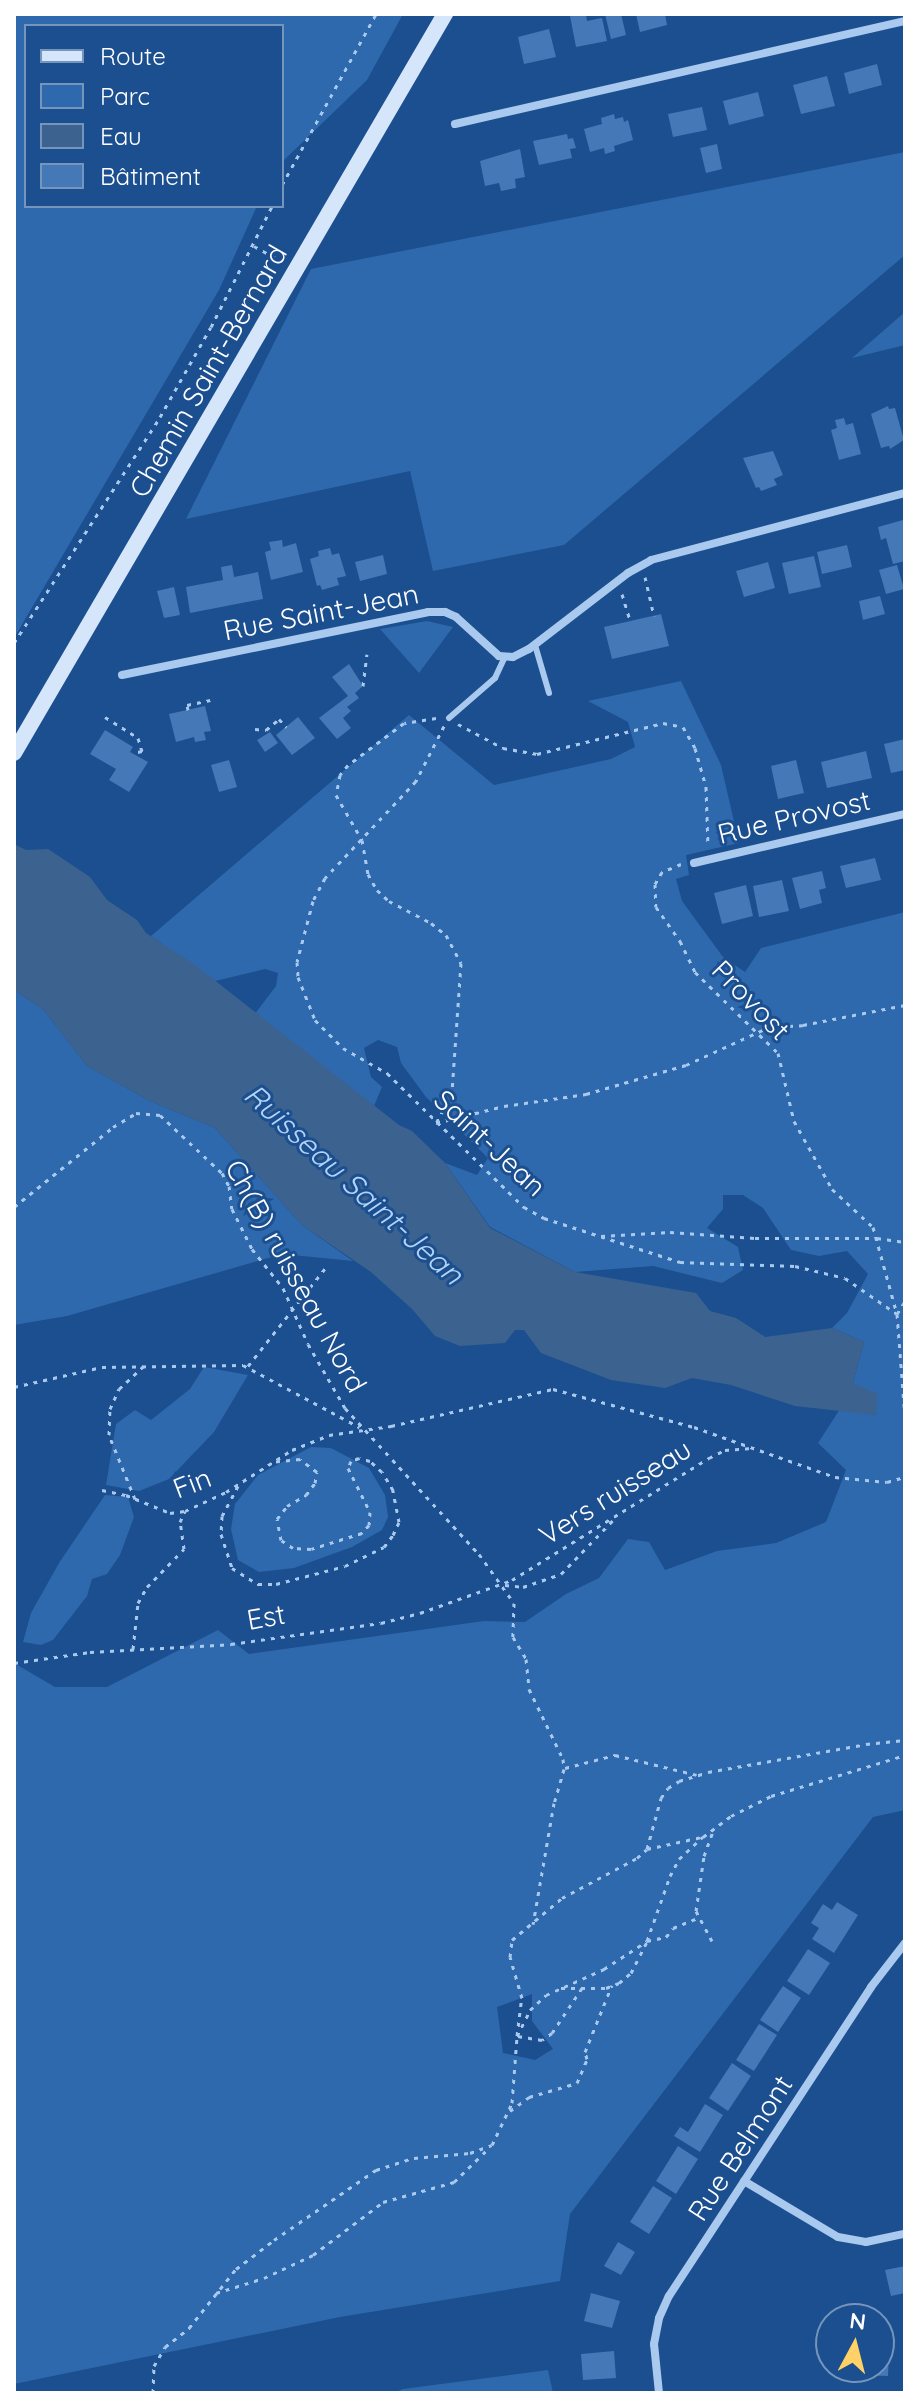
<!DOCTYPE html>
<html>
<head>
<meta charset="utf-8">
<style>
  body { margin:0 }
  #map { position:relative; width:919px; height:2407px; overflow:hidden; background:#1b4f8f; font-family:Quicksand,sans-serif }
  div>[style] { position:absolute }
  [style*='--x'] { left:calc(var(--x)*1px); top:calc(var(--y)*1px); width:calc(var(--w)*1px); rotate:calc(var(--a)*1deg) }
  .green>* { inset:0; background:#2e69ad }
  .water>* { inset:0; background:#3c6290 }
  .building>* { inset:0; background:#4478b7 }
  .path>* { height:3px; margin-top:-1.5px; transform-origin:0; background:repeating-linear-gradient(90deg,#a9c9ee 0 4px,transparent 0 10px) }
  .lane>* { height:6px; margin:-3px; padding:0 3px; transform-origin:3px; border-radius:3px; background:#a9c9ee }
  .street>* { height:8px; margin:-4px; padding:0 4px; transform-origin:4px; border-radius:4px; background:#a9c9ee }
  .secondary>* { height:16px; margin:-8px; padding:0 8px; transform-origin:8px; border-radius:8px; background:#d6e6fa }
  span { translate:-50% -50%; white-space:nowrap; text-align:center; line-height:1.15; -webkit-text-stroke:6px #1b4f8f; paint-order:stroke }
  .street-label { font-size:28px; color:#fff }
  .water-label { font-size:30px; color:#b5d3f5; font-style:italic }
  .frame { position:absolute; inset:0; border:16px solid #fff; pointer-events:none }
  .legend { position:absolute; left:24px; top:24px; width:260px; height:184px; box-sizing:border-box; background:#1b4f8f; border:2px solid #7695bc; margin:0; padding:10px 14px; list-style:none; font-size:24px; color:#fff }
  .legend li { display:flex; align-items:center; gap:16px; height:40px }
  .legend b { width:40px; border:2px solid #7695bc }
  .north { position:absolute; left:815px; top:2303px; width:80px; height:80px; box-sizing:border-box; background:#1b4f8f; border:2px solid #7695bc; border-radius:50%; rotate:7deg; font-size:22px; font-weight:700; line-height:32px; text-align:center; color:#fff }
  .north::after { content:''; display:block; margin:auto; width:28px; height:36px; background:#ffd166; clip-path:polygon(50% 0,100% 100%,50% 72%,0 100%) }
</style>
</head>
<body>
<div id="map">
  <div class="green">
    <i style="clip-path:polygon(14px 14px,403px 14px,367px 80px,282px 162px,282px 26px,26px 26px,26px 206px,257px 206px,219px 290px,14px 638px)"></i>
    <i style="clip-path:polygon(905px 152px,905px 255px,564px 545px,433px 571px,410px 471px,186px 519px,311px 269px)"></i>
    <i style="clip-path:polygon(905px 312px,905px 345px,852px 358px)"></i>
    <i style="clip-path:polygon(427px 621px,453px 627px,419px 673px,380px 629px)"></i>
    <i style="clip-path:polygon(evenodd,681px 681px,721px 765px,739px 843px,686px 855px,689px 875px,676px 879px,682px 901px,723px 957px,745px 972px,761px 948px,905px 912px,905px 1810px,873px 1817px,570px 2214px,560px 2281px,340px 2317px,14px 2384px,14px 1663px,55px 1687px,107px 1687px,218px 1630px,249px 1654px,484px 1621px,525px 1622px,566px 1594px,599px 1578px,628px 1539px,649px 1542px,665px 1570px,717px 1551px,776px 1543px,826px 1522px,846px 1470px,818px 1443px,840px 1409px,876px 1415px,853px 1383px,864px 1342px,832px 1328px,847px 1313px,868px 1274px,847px 1251px,819px 1256px,791px 1250px,763px 1208px,743px 1195px,723px 1195px,723px 1209px,707px 1228px,738px 1247px,743px 1270px,722px 1283px,653px 1266px,575px 1272px,490px 1227px,445px 1163px,477px 1175px,488px 1158px,426px 1097px,401px 1063px,397px 1047px,378px 1040px,364px 1048px,371px 1077px,382px 1087px,374px 1106px,254px 1015px,276px 986px,278px 973px,265px 969px,215px 981px,151px 936px,409px 715px,494px 785px,611px 759px,635px 747px,628px 722px,588px 701px,681px 681px,532px 1994px,532px 2021px,553px 2049px,535px 2060px,503px 2053px,497px 2007px,532px 1994px)"></i>
    <i style="clip-path:polygon(14px 990px,43px 1009px,87px 1066px,148px 1100px,215px 1128px,302px 1225px,353px 1261px,282px 1254px,67px 1316px,14px 1325px)"></i>
    <i style="clip-path:polygon(204px 1367px,248px 1375px,214px 1432px,169px 1479px,139px 1491px,106px 1485px,116px 1424px,135px 1410px,151px 1420px,190px 1389px)"></i>
    <i style="clip-path:polygon(311px 1447px,331px 1448px,369px 1468px,385px 1495px,388px 1517px,382px 1530px,352px 1547px,294px 1568px,259px 1572px,238px 1560px,231px 1529px,235px 1504px,258px 1475px)"></i>
    <i style="clip-path:polygon(105px 1495px,128px 1497px,134px 1517px,120px 1555px,107px 1574px,92px 1579px,87px 1596px,53px 1640px,41px 1645px,23px 1642px,31px 1613px,59px 1563px)"></i>
    <i style="clip-path:polygon(548px 2370px,553px 2393px,393px 2393px,403px 2389px)"></i>
  </div>
  <div class="water">
    <i style="clip-path:polygon(14px 844px,26px 850px,48px 849px,90px 877px,107px 900px,137px 920px,146px 933px,194px 964px,399px 1125px,412px 1131px,445px 1163px,490px 1228px,575px 1272px,696px 1293px,710px 1311px,736px 1318px,765px 1337px,832px 1328px,864px 1342px,853px 1383px,878px 1394px,876px 1415px,795px 1406px,731px 1385px,692px 1378px,665px 1388px,611px 1380px,541px 1353px,524px 1330px,515px 1330px,505px 1343px,460px 1346px,435px 1336px,412px 1309px,371px 1272px,302px 1225px,215px 1128px,148px 1100px,87px 1066px,43px 1009px,14px 990px)"></i>
  </div>
  <div class="building">
    <i style="clip-path:polygon(578px 14px,586px 14px,587px 21px,602px 18px,607px 41px,576px 47px,570px 16px)"></i>
    <i style="clip-path:polygon(605px 14px,621px 14px,626px 35px,611px 39px)"></i>
    <i style="clip-path:polygon(636px 14px,665px 14px,667px 25px,640px 32px)"></i>
    <i style="clip-path:polygon(549px 29px,556px 57px,524px 64px,518px 37px)"></i>
    <i style="clip-path:polygon(877px 64px,882px 85px,849px 94px,844px 73px)"></i>
    <i style="clip-path:polygon(827px 76px,835px 106px,801px 114px,793px 85px)"></i>
    <i style="clip-path:polygon(758px 92px,764px 116px,729px 125px,723px 101px)"></i>
    <i style="clip-path:polygon(702px 107px,707px 130px,673px 137px,668px 114px)"></i>
    <i style="clip-path:polygon(614px 114px,615px 119px,623px 117px,624px 122px,628px 120px,633px 140px,614px 146px,615px 151px,605px 154px,604px 148px,590px 152px,584px 129px,602px 124px,601px 118px)"></i>
    <i style="clip-path:polygon(567px 134px,568px 139px,573px 138px,576px 148px,570px 149px,572px 158px,539px 165px,533px 141px)"></i>
    <i style="clip-path:polygon(717px 144px,722px 169px,706px 173px,700px 148px)"></i>
    <i style="clip-path:polygon(520px 149px,525px 177px,515px 179px,516px 188px,501px 191px,499px 183px,485px 186px,480px 161px)"></i>
    <i style="clip-path:polygon(888px 406px,889px 409px,895px 408px,904px 440px,890px 449px,889px 446px,881px 448px,871px 414px)"></i>
    <i style="clip-path:polygon(844px 418px,846px 425px,853px 423px,861px 454px,839px 460px,831px 430px,837px 428px,835px 420px)"></i>
    <i style="clip-path:polygon(773px 451px,783px 475px,774px 479px,777px 485px,761px 491px,759px 487px,756px 488px,743px 458px)"></i>
    <i style="clip-path:polygon(903px 520px,905px 561px,893px 564px,886px 538px,881px 540px,878px 527px)"></i>
    <i style="clip-path:polygon(282px 540px,283px 547px,296px 543px,303px 572px,271px 580px,265px 552px,271px 550px,269px 542px)"></i>
    <i style="clip-path:polygon(847px 545px,852px 567px,822px 574px,817px 552px)"></i>
    <i style="clip-path:polygon(330px 548px,332px 555px,339px 553px,346px 576px,337px 578px,339px 585px,322px 590px,320px 585px,317px 586px,310px 559px,319px 556px,318px 551px)"></i>
    <i style="clip-path:polygon(383px 555px,387px 574px,360px 581px,355px 562px)"></i>
    <i style="clip-path:polygon(814px 556px,821px 587px,789px 594px,782px 563px)"></i>
    <i style="clip-path:polygon(768px 562px,775px 588px,744px 597px,736px 571px)"></i>
    <i style="clip-path:polygon(232px 565px,234px 577px,258px 572px,263px 599px,190px 613px,186px 587px,223px 580px,221px 567px)"></i>
    <i style="clip-path:polygon(897px 565px,904px 589px,886px 594px,879px 570px)"></i>
    <i style="clip-path:polygon(174px 587px,180px 615px,164px 618px,157px 591px)"></i>
    <i style="clip-path:polygon(880px 596px,885px 614px,863px 620px,859px 601px)"></i>
    <i style="clip-path:polygon(661px 614px,669px 646px,612px 659px,604px 627px)"></i>
    <i style="clip-path:polygon(349px 664px,363px 686px,355px 693px,359px 698px,347px 707px,351px 711px,343px 718px,351px 728px,337px 739px,319px 718px,348px 696px,332px 677px)"></i>
    <i style="clip-path:polygon(205px 706px,211px 731px,204px 732px,206px 740px,195px 742px,194px 737px,176px 742px,169px 714px)"></i>
    <i style="clip-path:polygon(298px 717px,315px 738px,292px 755px,276px 735px)"></i>
    <i style="clip-path:polygon(105px 730px,133px 747px,130px 752px,148px 762px,129px 792px,109px 780px,116px 769px,90px 754px)"></i>
    <i style="clip-path:polygon(270px 732px,278px 743px,265px 752px,257px 740px)"></i>
    <i style="clip-path:polygon(905px 739px,905px 770px,891px 773px,884px 744px)"></i>
    <i style="clip-path:polygon(866px 751px,872px 778px,827px 788px,821px 762px)"></i>
    <i style="clip-path:polygon(229px 760px,237px 787px,219px 792px,211px 765px)"></i>
    <i style="clip-path:polygon(796px 760px,804px 793px,778px 799px,771px 766px)"></i>
    <i style="clip-path:polygon(875px 858px,881px 880px,846px 888px,840px 866px)"></i>
    <i style="clip-path:polygon(822px 871px,826px 888px,819px 890px,822px 903px,800px 909px,792px 878px)"></i>
    <i style="clip-path:polygon(782px 880px,789px 911px,759px 917px,753px 886px)"></i>
    <i style="clip-path:polygon(746px 885px,753px 916px,722px 924px,714px 893px)"></i>
    <i style="clip-path:polygon(837px 1902px,858px 1915px,834px 1953px,812px 1939px,819px 1928px,811px 1923px,823px 1904px,832px 1910px)"></i>
    <i style="clip-path:polygon(808px 1949px,830px 1963px,809px 1995px,787px 1981px)"></i>
    <i style="clip-path:polygon(783px 1986px,801px 1998px,778px 2032px,760px 2020px)"></i>
    <i style="clip-path:polygon(759px 2024px,777px 2035px,754px 2071px,736px 2060px)"></i>
    <i style="clip-path:polygon(732px 2063px,751px 2076px,728px 2111px,709px 2098px)"></i>
    <i style="clip-path:polygon(705px 2104px,723px 2115px,700px 2152px,674px 2136px,680px 2127px,688px 2132px)"></i>
    <i style="clip-path:polygon(678px 2146px,698px 2159px,676px 2194px,656px 2181px)"></i>
    <i style="clip-path:polygon(653px 2186px,672px 2198px,649px 2234px,630px 2222px)"></i>
    <i style="clip-path:polygon(618px 2242px,635px 2252px,621px 2275px,604px 2266px)"></i>
    <i style="clip-path:polygon(905px 2266px,905px 2293px,891px 2296px,885px 2270px)"></i>
    <i style="clip-path:polygon(591px 2293px,620px 2301px,612px 2328px,584px 2321px)"></i>
    <i style="clip-path:polygon(614px 2351px,616px 2378px,583px 2380px,581px 2354px)"></i>
    <i style="clip-path:polygon(879px 2352px,889px 2352px,888px 2376px,857px 2375px,858px 2367px,879px 2367px)"></i>
  </div>
  <div class="path">
    <i style="--x:282;--y:185;--w:195;--a:-61.2"></i>
    <i style="--x:254;--y:246;--w:31;--a:29"></i>
    <i style="--x:645;--y:577;--w:40;--a:77"></i>
    <i style="--x:622;--y:594;--w:28;--a:73"></i>
    <i style="--x:14;--y:643;--w:269;--a:-57.1"></i>
    <i style="--x:160;--y:417;--w:103;--a:-60.5"></i>
    <i style="--x:211;--y:327;--w:136;--a:-63.2"></i>
    <i style="--x:363;--y:686;--w:32;--a:-83"></i>
    <i style="--x:188;--y:710;--w:5;--a:-101"></i>
    <i style="--x:187;--y:705;--w:24;--a:-12"></i>
    <i style="--x:105;--y:717;--w:39;--a:32"></i>
    <i style="--x:138;--y:738;--w:14;--a:73"></i>
    <i style="--x:142;--y:751;--w:9;--a:167"></i>
    <i style="--x:436;--y:718;--w:32;--a:171"></i>
    <i style="--x:404;--y:723;--w:70;--a:143.1"></i>
    <i style="--x:348;--y:765;--w:13;--a:129"></i>
    <i style="--x:340;--y:775;--w:20;--a:101"></i>
    <i style="--x:336;--y:795;--w:52;--a:60"></i>
    <i style="--x:362;--y:840;--w:35;--a:80"></i>
    <i style="--x:368;--y:874;--w:18;--a:61"></i>
    <i style="--x:377;--y:890;--w:16;--a:43"></i>
    <i style="--x:389;--y:901;--w:47;--a:27.6"></i>
    <i style="--x:431;--y:923;--w:19;--a:39"></i>
    <i style="--x:446;--y:935;--w:32;--a:62"></i>
    <i style="--x:461;--y:963;--w:129;--a:94"></i>
    <i style="--x:452;--y:1092;--w:35;--a:117"></i>
    <i style="--x:458;--y:724;--w:51;--a:28.1"></i>
    <i style="--x:503;--y:748;--w:35;--a:10"></i>
    <i style="--x:537;--y:754;--w:130;--a:-13.8"></i>
    <i style="--x:663;--y:723;--w:20;--a:11"></i>
    <i style="--x:683;--y:727;--w:24;--a:60"></i>
    <i style="--x:695;--y:748;--w:41;--a:74.2"></i>
    <i style="--x:706;--y:787;--w:59;--a:88.1"></i>
    <i style="--x:444;--y:726;--w:62;--a:117"></i>
    <i style="--x:416;--y:781;--w:133;--a:133.2"></i>
    <i style="--x:325;--y:878;--w:26;--a:118"></i>
    <i style="--x:313;--y:901;--w:63;--a:104.7"></i>
    <i style="--x:297;--y:962;--w:15;--a:86"></i>
    <i style="--x:298;--y:977;--w:46;--a:68.4"></i>
    <i style="--x:315;--y:1020;--w:40;--a:45"></i>
    <i style="--x:343;--y:1048;--w:51;--a:29.6"></i>
    <i style="--x:387;--y:1073;--w:192;--a:44.4"></i>
    <i style="--x:524;--y:1207;--w:23;--a:29"></i>
    <i style="--x:544;--y:1218;--w:143;--a:17.9"></i>
    <i style="--x:680;--y:1262;--w:115;--a:2"></i>
    <i style="--x:795;--y:1266;--w:51;--a:13.5"></i>
    <i style="--x:845;--y:1278;--w:63;--a:34.7"></i>
    <i style="--x:897;--y:1314;--w:105;--a:85.6"></i>
    <i style="--x:255;--y:729;--w:11;--a:5"></i>
    <i style="--x:266;--y:730;--w:17;--a:-40"></i>
    <i style="--x:279;--y:719;--w:11;--a:49"></i>
    <i style="--x:681;--y:864;--w:21;--a:157"></i>
    <i style="--x:662;--y:872;--w:14;--a:120"></i>
    <i style="--x:655;--y:884;--w:23;--a:88"></i>
    <i style="--x:656;--y:907;--w:42;--a:54.8"></i>
    <i style="--x:680;--y:941;--w:34;--a:64"></i>
    <i style="--x:695;--y:972;--w:116;--a:44.3"></i>
    <i style="--x:778;--y:1053;--w:70;--a:76.8"></i>
    <i style="--x:794;--y:1121;--w:78;--a:60.8"></i>
    <i style="--x:832;--y:1189;--w:56;--a:42.8"></i>
    <i style="--x:873;--y:1227;--w:90;--a:74.6"></i>
    <i style="--x:436;--y:1123;--w:70;--a:-14"></i>
    <i style="--x:504;--y:1106;--w:83;--a:-8.3"></i>
    <i style="--x:586;--y:1094;--w:104;--a:-16.2"></i>
    <i style="--x:686;--y:1065;--w:91;--a:-24.6"></i>
    <i style="--x:769;--y:1027;--w:34;--a:-3"></i>
    <i style="--x:803;--y:1025;--w:104;--a:-11.1"></i>
    <i style="--x:14;--y:1207;--w:127;--a:-38.9"></i>
    <i style="--x:113;--y:1127;--w:27;--a:-31"></i>
    <i style="--x:136;--y:1113;--w:24;--a:5"></i>
    <i style="--x:160;--y:1115;--w:85;--a:43.1"></i>
    <i style="--x:222;--y:1173;--w:15;--a:62"></i>
    <i style="--x:229;--y:1186;--w:23;--a:83"></i>
    <i style="--x:232;--y:1209;--w:45;--a:63.4"></i>
    <i style="--x:252;--y:1249;--w:50;--a:51.5"></i>
    <i style="--x:283;--y:1288;--w:61;--a:65.9"></i>
    <i style="--x:308;--y:1344;--w:74;--a:60"></i>
    <i style="--x:345;--y:1408;--w:198;--a:47.5"></i>
    <i style="--x:479;--y:1554;--w:60;--a:54.5"></i>
    <i style="--x:514;--y:1603;--w:34;--a:92"></i>
    <i style="--x:513;--y:1637;--w:26;--a:59"></i>
    <i style="--x:526;--y:1659;--w:30;--a:84"></i>
    <i style="--x:529;--y:1689;--w:78;--a:64.1"></i>
    <i style="--x:563;--y:1759;--w:10;--a:84"></i>
    <i style="--x:564;--y:1769;--w:35;--a:106"></i>
    <i style="--x:554;--y:1803;--w:123;--a:99.8"></i>
    <i style="--x:601;--y:1236;--w:69;--a:-3.3"></i>
    <i style="--x:670;--y:1232;--w:85;--a:4"></i>
    <i style="--x:755;--y:1238;--w:122;--a:0"></i>
    <i style="--x:877;--y:1238;--w:28;--a:8"></i>
    <i style="--x:897;--y:1314;--w:15;--a:-58"></i>
    <i style="--x:248;--y:1366;--w:127;--a:-51.7"></i>
    <i style="--x:14;--y:1387;--w:90;--a:-12.8"></i>
    <i style="--x:102;--y:1367;--w:141;--a:-0.8"></i>
    <i style="--x:243;--y:1365;--w:132;--a:28.1"></i>
    <i style="--x:238;--y:1486;--w:34;--a:118"></i>
    <i style="--x:222;--y:1516;--w:18;--a:93"></i>
    <i style="--x:221;--y:1534;--w:36;--a:72"></i>
    <i style="--x:232;--y:1568;--w:31;--a:32"></i>
    <i style="--x:258;--y:1584;--w:18;--a:0"></i>
    <i style="--x:276;--y:1584;--w:71;--a:-14.6"></i>
    <i style="--x:345;--y:1566;--w:43;--a:-26"></i>
    <i style="--x:384;--y:1547;--w:15;--a:-53"></i>
    <i style="--x:393;--y:1535;--w:14;--a:-65"></i>
    <i style="--x:399;--y:1522;--w:33;--a:-101"></i>
    <i style="--x:393;--y:1490;--w:21;--a:-121"></i>
    <i style="--x:382;--y:1472;--w:16;--a:-137"></i>
    <i style="--x:370;--y:1461;--w:11;--a:-165"></i>
    <i style="--x:359;--y:1458;--w:9;--a:159"></i>
    <i style="--x:351;--y:1461;--w:8;--a:113"></i>
    <i style="--x:348;--y:1468;--w:49;--a:63.4"></i>
    <i style="--x:370;--y:1512;--w:13;--a:94"></i>
    <i style="--x:369;--y:1525;--w:11;--a:131"></i>
    <i style="--x:362;--y:1533;--w:53;--a:162.6"></i>
    <i style="--x:311;--y:1549;--w:18;--a:-177"></i>
    <i style="--x:293;--y:1548;--w:14;--a:-146"></i>
    <i style="--x:281;--y:1540;--w:21;--a:-101"></i>
    <i style="--x:277;--y:1519;--w:16;--a:-52"></i>
    <i style="--x:287;--y:1506;--w:22;--a:-30"></i>
    <i style="--x:306;--y:1495;--w:15;--a:-53"></i>
    <i style="--x:315;--y:1483;--w:11;--a:-80"></i>
    <i style="--x:317;--y:1472;--w:21;--a:-143"></i>
    <i style="--x:300;--y:1459;--w:27;--a:174"></i>
    <i style="--x:102;--y:1490;--w:25;--a:12"></i>
    <i style="--x:126;--y:1495;--w:48;--a:22.2"></i>
    <i style="--x:170;--y:1513;--w:15;--a:-8"></i>
    <i style="--x:185;--y:1511;--w:45;--a:-24.9"></i>
    <i style="--x:226;--y:1492;--w:78;--a:-32.5"></i>
    <i style="--x:292;--y:1450;--w:40;--a:-22"></i>
    <i style="--x:329;--y:1435;--w:63;--a:-8.3"></i>
    <i style="--x:391;--y:1426;--w:166;--a:-12.9"></i>
    <i style="--x:553;--y:1389;--w:146;--a:15.1"></i>
    <i style="--x:694;--y:1427;--w:150;--a:19.5"></i>
    <i style="--x:835;--y:1477;--w:52;--a:5.5"></i>
    <i style="--x:887;--y:1482;--w:19;--a:-16"></i>
    <i style="--x:135;--y:1499;--w:69;--a:-112.1"></i>
    <i style="--x:109;--y:1435;--w:26;--a:-88"></i>
    <i style="--x:110;--y:1409;--w:22;--a:-66"></i>
    <i style="--x:119;--y:1389;--w:35;--a:-43"></i>
    <i style="--x:505;--y:1585;--w:18;--a:6"></i>
    <i style="--x:523;--y:1587;--w:40;--a:-18.9"></i>
    <i style="--x:561;--y:1574;--w:78;--a:-46"></i>
    <i style="--x:133;--y:1649;--w:46;--a:-83.8"></i>
    <i style="--x:138;--y:1603;--w:18;--a:-61"></i>
    <i style="--x:147;--y:1587;--w:53;--a:-45.8"></i>
    <i style="--x:184;--y:1549;--w:27;--a:-98"></i>
    <i style="--x:180;--y:1522;--w:12;--a:-66"></i>
    <i style="--x:14;--y:1663;--w:77;--a:-8.2"></i>
    <i style="--x:90;--y:1652;--w:141;--a:-3.2"></i>
    <i style="--x:231;--y:1644;--w:151;--a:-8"></i>
    <i style="--x:381;--y:1623;--w:40;--a:-14.4"></i>
    <i style="--x:420;--y:1613;--w:98;--a:-19.7"></i>
    <i style="--x:512;--y:1580;--w:232;--a:-31.8"></i>
    <i style="--x:709;--y:1458;--w:18;--a:-27"></i>
    <i style="--x:725;--y:1450;--w:27;--a:-4"></i>
    <i style="--x:565;--y:1768;--w:52;--a:-14.6"></i>
    <i style="--x:615;--y:1755;--w:84;--a:13.7"></i>
    <i style="--x:647;--y:1849;--w:56;--a:-12.3"></i>
    <i style="--x:712;--y:1941;--w:34;--a:-118"></i>
    <i style="--x:696;--y:1911;--w:56;--a:-81.7"></i>
    <i style="--x:704;--y:1856;--w:30;--a:-70"></i>
    <i style="--x:561;--y:1988;--w:45;--a:0"></i>
    <i style="--x:606;--y:1988;--w:14;--a:-21"></i>
    <i style="--x:619;--y:1983;--w:16;--a:-40"></i>
    <i style="--x:631;--y:1973;--w:36;--a:-63"></i>
    <i style="--x:647;--y:1941;--w:19;--a:-12"></i>
    <i style="--x:666;--y:1937;--w:11;--a:-52"></i>
    <i style="--x:673;--y:1928;--w:27;--a:-22"></i>
    <i style="--x:582;--y:1988;--w:54;--a:123.7"></i>
    <i style="--x:552;--y:2033;--w:12;--a:145"></i>
    <i style="--x:542;--y:2040;--w:25;--a:-171"></i>
    <i style="--x:517;--y:2036;--w:38;--a:-83"></i>
    <i style="--x:522;--y:1998;--w:43;--a:-106.3"></i>
    <i style="--x:510;--y:1957;--w:17;--a:-83"></i>
    <i style="--x:512;--y:1940;--w:65;--a:-40"></i>
    <i style="--x:562;--y:1898;--w:85;--a:-28.1"></i>
    <i style="--x:637;--y:1858;--w:13;--a:-42"></i>
    <i style="--x:647;--y:1849;--w:53;--a:-74.6"></i>
    <i style="--x:661;--y:1798;--w:12;--a:-55"></i>
    <i style="--x:668;--y:1788;--w:13;--a:-32"></i>
    <i style="--x:679;--y:1781;--w:30;--a:-17"></i>
    <i style="--x:708;--y:1772;--w:160;--a:-10"></i>
    <i style="--x:866;--y:1744;--w:39;--a:-6"></i>
    <i style="--x:510;--y:2111;--w:24;--a:-36"></i>
    <i style="--x:529;--y:2097;--w:50;--a:-16.3"></i>
    <i style="--x:577;--y:2083;--w:26;--a:-67"></i>
    <i style="--x:587;--y:2059;--w:7;--a:-106"></i>
    <i style="--x:585;--y:2052;--w:72;--a:-68.1"></i>
    <i style="--x:216;--y:2293;--w:50;--a:-17.4"></i>
    <i style="--x:264;--y:2278;--w:54;--a:-25.1"></i>
    <i style="--x:313;--y:2255;--w:88;--a:-37.1"></i>
    <i style="--x:383;--y:2202;--w:74;--a:-15.7"></i>
    <i style="--x:454;--y:2182;--w:49;--a:-44.2"></i>
    <i style="--x:153;--y:2393;--w:27;--a:-88"></i>
    <i style="--x:154;--y:2366;--w:22;--a:-60"></i>
    <i style="--x:165;--y:2347;--w:31;--a:-38"></i>
    <i style="--x:189;--y:2328;--w:75;--a:-51.5"></i>
    <i style="--x:236;--y:2269;--w:48;--a:-37.3"></i>
    <i style="--x:274;--y:2240;--w:124;--a:-34.5"></i>
    <i style="--x:376;--y:2170;--w:40;--a:-18"></i>
    <i style="--x:414;--y:2158;--w:56;--a:-5.1"></i>
    <i style="--x:470;--y:2153;--w:23;--a:-20"></i>
    <i style="--x:492;--y:2145;--w:47;--a:-64.5"></i>
    <i style="--x:512;--y:2103;--w:67;--a:-85.7"></i>
    <i style="--x:517;--y:2036;--w:29;--a:-63"></i>
    <i style="--x:530;--y:2010;--w:22;--a:-43"></i>
    <i style="--x:546;--y:1995;--w:64;--a:-24.1"></i>
    <i style="--x:604;--y:1969;--w:51;--a:-33.1"></i>
    <i style="--x:647;--y:1941;--w:69;--a:-70.5"></i>
    <i style="--x:670;--y:1876;--w:19;--a:-62"></i>
    <i style="--x:679;--y:1859;--w:33;--a:-43"></i>
    <i style="--x:703;--y:1837;--w:35;--a:-37"></i>
    <i style="--x:731;--y:1816;--w:45;--a:-26.6"></i>
    <i style="--x:771;--y:1796;--w:140;--a:-17"></i>
  </div>
  <div class="lane">
    <i style="--x:535;--y:645;--w:50;--a:73.7"></i>
    <i style="--x:449;--y:718;--w:61;--a:-41"></i>
    <i style="--x:495;--y:678;--w:23;--a:-65"></i>
  </div>
  <div class="street">
    <i style="--x:455;--y:124;--w:462;--a:-12.9"></i>
    <i style="--x:122;--y:675;--w:312;--a:-11.6"></i>
    <i style="--x:428;--y:612;--w:17;--a:0"></i>
    <i style="--x:445;--y:612;--w:12;--a:24"></i>
    <i style="--x:456;--y:617;--w:58;--a:42.2"></i>
    <i style="--x:499;--y:656;--w:14;--a:4"></i>
    <i style="--x:513;--y:657;--w:18;--a:-27"></i>
    <i style="--x:529;--y:649;--w:125;--a:-37.5"></i>
    <i style="--x:628;--y:573;--w:26;--a:-29"></i>
    <i style="--x:651;--y:560;--w:263;--a:-14.8"></i>
    <i style="--x:694;--y:863;--w:217;--a:-13.1"></i>
    <i style="--x:744;--y:2181;--w:109;--a:30.8"></i>
    <i style="--x:838;--y:2237;--w:28;--a:10"></i>
    <i style="--x:866;--y:2242;--w:40;--a:-12"></i>
    <i style="--x:659;--y:2393;--w:49;--a:-95.8"></i>
    <i style="--x:654;--y:2344;--w:26;--a:-79"></i>
    <i style="--x:659;--y:2318;--w:24;--a:-66"></i>
    <i style="--x:669;--y:2296;--w:369;--a:-56.8"></i>
    <i style="--x:871;--y:1987;--w:56;--a:-52.3"></i>
  </div>
  <div class="secondary">
    <i style="--x:14;--y:753;--w:856;--a:-59.75"></i>
  </div>
  <div class="street-label">
    <span style="left:208px;top:371px;rotate:-60deg">Chemin Saint-Bernard</span>
    <span style="left:321px;top:612px;rotate:-11deg">Rue Saint-Jean</span>
    <span style="left:794px;top:817px;rotate:-13deg">Rue Provost</span>
    <span style="left:751px;top:1000px;rotate:46deg">Provost</span>
    <span style="left:490px;top:1143px;rotate:43deg">Saint-Jean</span>
    <span style="left:296px;top:1276px;rotate:61deg">Ch(B) ruisseau Nord</span>
    <span style="left:192px;top:1483px;rotate:-21deg">Fin</span>
    <span style="left:615px;top:1492px;rotate:-32deg">Vers ruisseau</span>
    <span style="left:266px;top:1617px;rotate:-10deg">Est</span>
    <span style="left:740px;top:2148px;rotate:-57deg">Rue Belmont</span>
  </div>
  <div class="water-label">
    <span style="left:354px;top:1184px;rotate:42deg">Ruisseau Saint-Jean</span>
  </div>
  <div class="frame"></div>
  <ul class="legend">
  <li><b style="height:10px;background:#d6e6fa"></b>Route</li>
  <li><b style="height:22px;background:#2e69ad"></b>Parc</li>
  <li><b style="height:22px;background:#3c6290"></b>Eau</li>
  <li><b style="height:22px;background:#4478b7"></b>Bâtiment</li>
  </ul>
  <div class="north">N</div>
</div>
</body>
</html>
